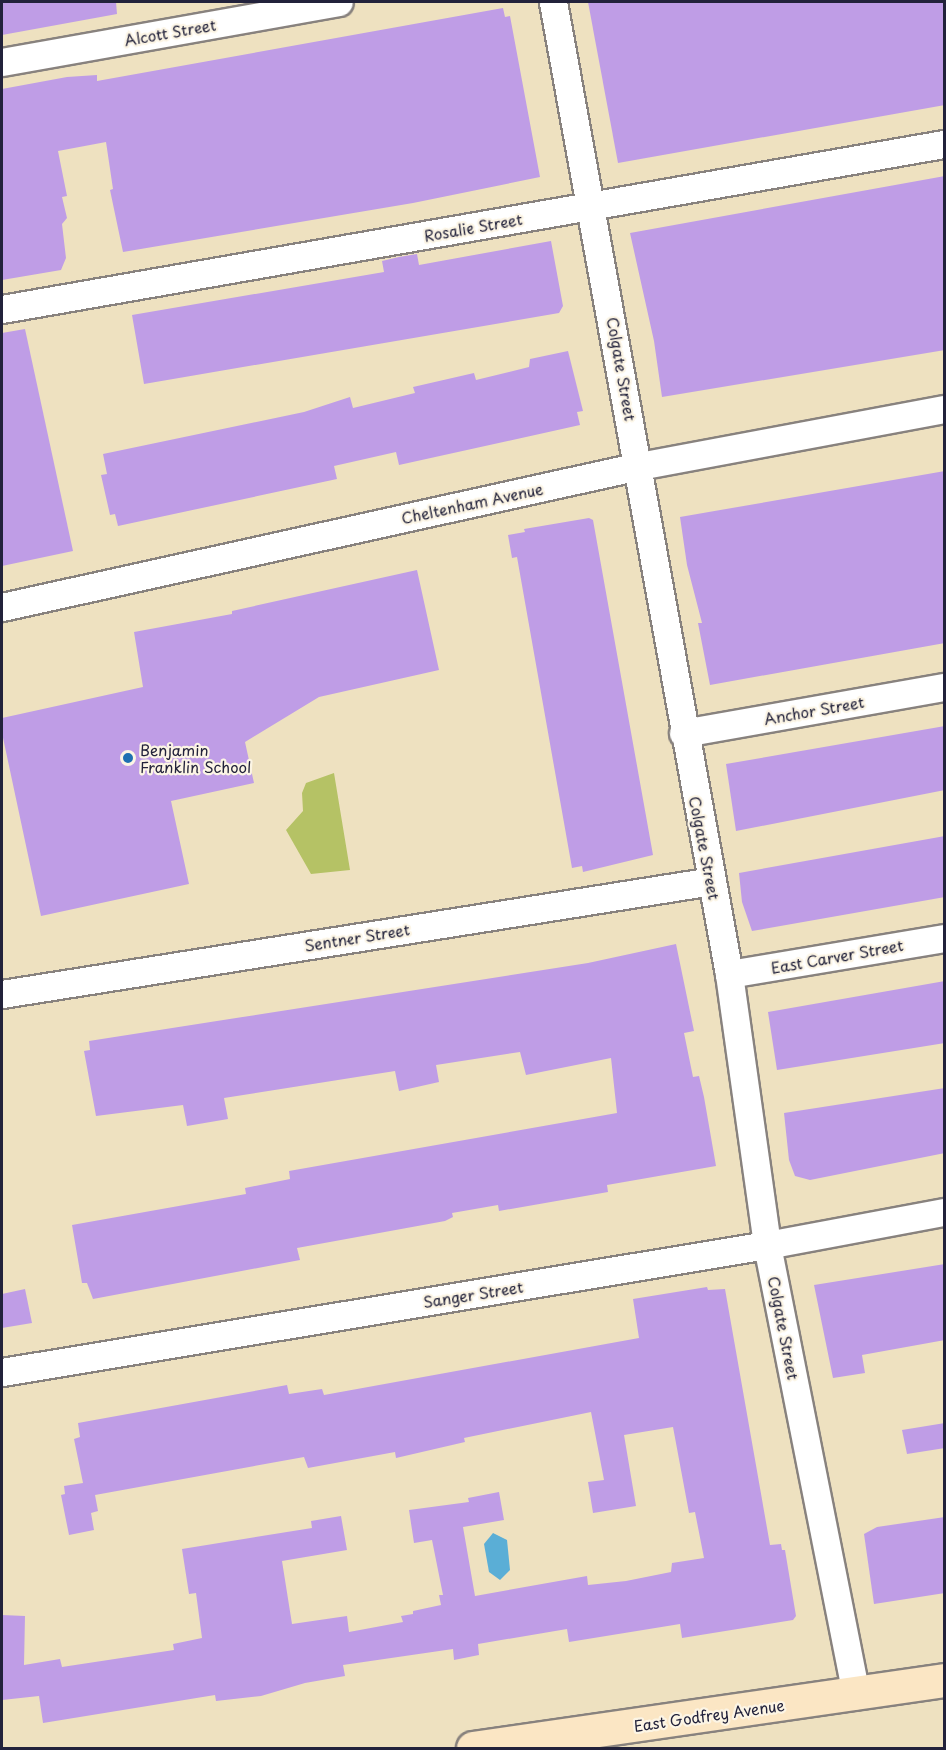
<!DOCTYPE html>
<html>
<head>
<meta charset="utf-8">
<style>
  body { margin:0 }
  #map { position:relative; width:946px; height:1750px; overflow:hidden; background:#eee1c0; font-family:"Playpen Sans",sans-serif }
  div>[style] { position:absolute }
  [style*='--x'] { left:calc(var(--x)*1px); top:calc(var(--y)*1px); width:calc(var(--w)*1px); rotate:calc(var(--a)*1deg) }
  .green>* { inset:0; background:#b5c265 }
  .water>* { inset:0; background:#5aaed6 }
  .building>* { inset:0; background:#bf9de6 }
  .roads { filter:drop-shadow(2px 0 #88827e) drop-shadow(-2px 0 #88827e) drop-shadow(0 2px #88827e) drop-shadow(0 -2px #88827e) }
  .street>* { height:27px; margin:-13.5px; padding:0 13.5px; transform-origin:13.5px; border-radius:13.5px; background:#fff }
  .secondary>* { height:33px; margin:-16.5px; padding:0 16.5px; transform-origin:16.5px; border-radius:16.5px; background:#fbe6c4 }
  .dots>* { width:16px; height:16px; translate:-50% -50%; box-sizing:border-box; border:3px solid #fcf5e5; border-radius:50% }
  span { translate:-50% -50%; white-space:nowrap; text-align:center; line-height:1.15; -webkit-text-stroke:4.5px #fcf5e5; paint-order:stroke }
  .street-label { font-size:15px; color:#22223b }
  .poi-label { font-size:15px; color:#22223b }
  .left { translate:0 -50%; text-align:left }
  .frame { position:absolute; inset:0; border:3px solid #22223b; pointer-events:none }
</style>
</head>
<body>
<div id="map">
  <div class="green">
    <i style="clip-path:polygon(334px 773px,350px 870px,311px 874px,286px 830px,303px 811px,302px 793px,306px 783px)"></i>
  </div>
  <div class="water">
    <i style="clip-path:polygon(493px 1533px,507px 1540px,510px 1570px,500px 1580px,489px 1572px,484px 1544px)"></i>
  </div>
  <div class="building">
    <i style="clip-path:polygon(2px 2px,116px 2px,117px 14px,2px 35px)"></i>
    <i style="clip-path:polygon(588px 2px,945px 2px,945px 105px,618px 163px)"></i>
    <i style="clip-path:polygon(503px 8px,505px 17px,510px 16px,540px 177px,413px 203px,123px 252px,110px 190px,113px 189px,106px 142px,58px 151px,67px 196px,62px 197px,67px 218px,62px 224px,66px 258px,61px 270px,2px 280px,2px 89px,67px 77px,97px 75px,97px 81px)"></i>
    <i style="clip-path:polygon(945px 176px,945px 350px,662px 397px,654px 341px,630px 233px)"></i>
    <i style="clip-path:polygon(551px 241px,563px 306px,559px 313px,144px 384px,132px 315px,384px 272px,382px 261px,399px 257px,417px 254px,419px 265px)"></i>
    <i style="clip-path:polygon(25px 329px,73px 551px,2px 566px,2px 333px)"></i>
    <i style="clip-path:polygon(568px 351px,583px 411px,577px 412px,580px 425px,399px 465px,396px 452px,334px 466px,337px 479px,118px 526px,115px 514px,110px 515px,101px 475px,107px 474px,103px 454px,304px 412px,350px 397px,353px 408px,415px 393px,413px 387px,474px 373px,476px 380px,529px 367px,530px 359px)"></i>
    <i style="clip-path:polygon(945px 471px,945px 643px,710px 685px,698px 623px,702px 623px,687px 565px,680px 517px)"></i>
    <i style="clip-path:polygon(589px 518px,593px 520px,653px 855px,583px 872px,582px 866px,572px 868px,517px 557px,512px 558px,508px 535px,525px 532px,524px 529px)"></i>
    <i style="clip-path:polygon(417px 570px,439px 670px,319px 697px,245px 742px,254px 783px,171px 801px,189px 884px,41px 916px,2px 733px,2px 718px,143px 687px,134px 632px,232px 614px,232px 611px)"></i>
    <i style="clip-path:polygon(945px 726px,945px 790px,736px 831px,726px 764px)"></i>
    <i style="clip-path:polygon(945px 836px,945px 897px,752px 931px,742px 902px,739px 873px)"></i>
    <i style="clip-path:polygon(676px 944px,694px 1031px,684px 1033px,693px 1077px,699px 1076px,704px 1097px,716px 1166px,607px 1185px,608px 1192px,499px 1211px,498px 1205px,452px 1213px,453px 1217px,445px 1221px,297px 1248px,300px 1260px,93px 1299px,87px 1283px,82px 1283px,72px 1225px,246px 1194px,245px 1188px,290px 1179px,289px 1171px,617px 1113px,611px 1058px,526px 1075px,520px 1052px,436px 1065px,439px 1082px,399px 1091px,395px 1071px,224px 1098px,228px 1119px,187px 1126px,183px 1105px,96px 1116px,84px 1051px,90px 1050px,89px 1041px,588px 963px)"></i>
    <i style="clip-path:polygon(945px 981px,945px 1043px,777px 1070px,768px 1012px)"></i>
    <i style="clip-path:polygon(945px 1088px,945px 1153px,810px 1180px,795px 1176px,789px 1160px,784px 1113px)"></i>
    <i style="clip-path:polygon(945px 1264px,945px 1340px,862px 1355px,865px 1373px,833px 1378px,814px 1285px)"></i>
    <i style="clip-path:polygon(707px 1287px,708px 1290px,725px 1289px,770px 1545px,781px 1544px,782px 1550px,785px 1550px,796px 1616px,793px 1620px,682px 1638px,680px 1624px,569px 1642px,567px 1629px,478px 1644px,479px 1655px,454px 1660px,453px 1649px,343px 1665px,345px 1676px,305px 1683px,261px 1696px,216px 1701px,215px 1695px,43px 1723px,39px 1696px,2px 1700px,2px 1615px,25px 1616px,24px 1665px,60px 1659px,62px 1667px,174px 1650px,173px 1644px,202px 1638px,196px 1593px,189px 1594px,182px 1549px,312px 1528px,311px 1521px,341px 1516px,347px 1550px,282px 1561px,292px 1624px,347px 1616px,349px 1632px,403px 1622px,401px 1616px,413px 1614px,413px 1611px,441px 1605px,439px 1595px,443px 1595px,432px 1540px,414px 1543px,409px 1510px,469px 1502px,468px 1498px,499px 1492px,504px 1520px,463px 1527px,475px 1596px,587px 1576px,588px 1585px,626px 1581px,671px 1572px,672px 1563px,704px 1558px,695px 1512px,689px 1513px,673px 1427px,624px 1435px,636px 1506px,593px 1513px,588px 1482px,604px 1480px,591px 1412px,464px 1438px,465px 1442px,396px 1458px,395px 1452px,308px 1468px,304px 1457px,95px 1495px,98px 1511px,91px 1513px,94px 1530px,69px 1535px,61px 1495px,65px 1494px,64px 1486px,83px 1483px,74px 1439px,80px 1437px,78px 1423px,287px 1385px,289px 1394px,322px 1389px,324px 1395px,639px 1338px,633px 1299px)"></i>
    <i style="clip-path:polygon(25px 1289px,32px 1323px,2px 1328px,2px 1294px)"></i>
    <i style="clip-path:polygon(945px 1423px,945px 1448px,907px 1454px,902px 1430px)"></i>
    <i style="clip-path:polygon(945px 1517px,945px 1593px,874px 1604px,864px 1534px,877px 1527px)"></i>
  </div>
  <div class="roads">
    <div class="street">
      <i style="--x:553;--y:2;--w:988;--a:79.74"></i>
      <i style="--x:729;--y:974;--w:274;--a:82"></i>
      <i style="--x:767;--y:1245;--w:459;--a:78.8"></i>
      <i style="--x:2;--y:62;--w:342;--a:-10.1"></i>
      <i style="--x:2;--y:309;--w:956;--a:-9.94"></i>
      <i style="--x:2;--y:607;--w:652;--a:-12.48"></i>
      <i style="--x:639;--y:466;--w:310;--a:-10.6"></i>
      <i style="--x:683;--y:733;--w:265;--a:-10"></i>
      <i style="--x:729;--y:974;--w:218;--a:-9.5"></i>
      <i style="--x:2;--y:994;--w:719;--a:-9.04"></i>
      <i style="--x:2;--y:1372;--w:775;--a:-9.43"></i>
      <i style="--x:767;--y:1245;--w:180;--a:-10.6"></i>
    </div>
    <div class="secondary">
      <i style="--x:473;--y:1748;--w:476;--a:-8.2"></i>
    </div>
  </div>
  <div class="dots">
    <i style="left:128px;top:758px;background:#1f6fb2"></i>
  </div>
  <div class="street-label">
    <span style="left:170px;top:32px;rotate:-10deg">Alcott Street</span>
    <span style="left:473px;top:227px;rotate:-10deg">Rosalie Street</span>
    <span style="left:622px;top:369px;rotate:80deg">Colgate Street</span>
    <span style="left:472px;top:503px;rotate:-12deg">Cheltenham Avenue</span>
    <span style="left:814px;top:710px;rotate:-10deg">Anchor Street</span>
    <span style="left:705px;top:848px;rotate:79deg">Colgate Street</span>
    <span style="left:357px;top:937px;rotate:-9deg">Sentner Street</span>
    <span style="left:837px;top:956px;rotate:-10deg">East Carver Street</span>
    <span style="left:473px;top:1294px;rotate:-9deg">Sanger Street</span>
    <span style="left:784px;top:1328px;rotate:79deg">Colgate Street</span>
    <span style="left:709px;top:1715px;rotate:-8deg">East Godfrey Avenue</span>
  </div>
  <div class="poi-label">
    <span class="left" style="left:140px;top:758px">Benjamin<br>Franklin School</span>
  </div>
  <div class="frame"></div>
</div>
</body>
</html>
